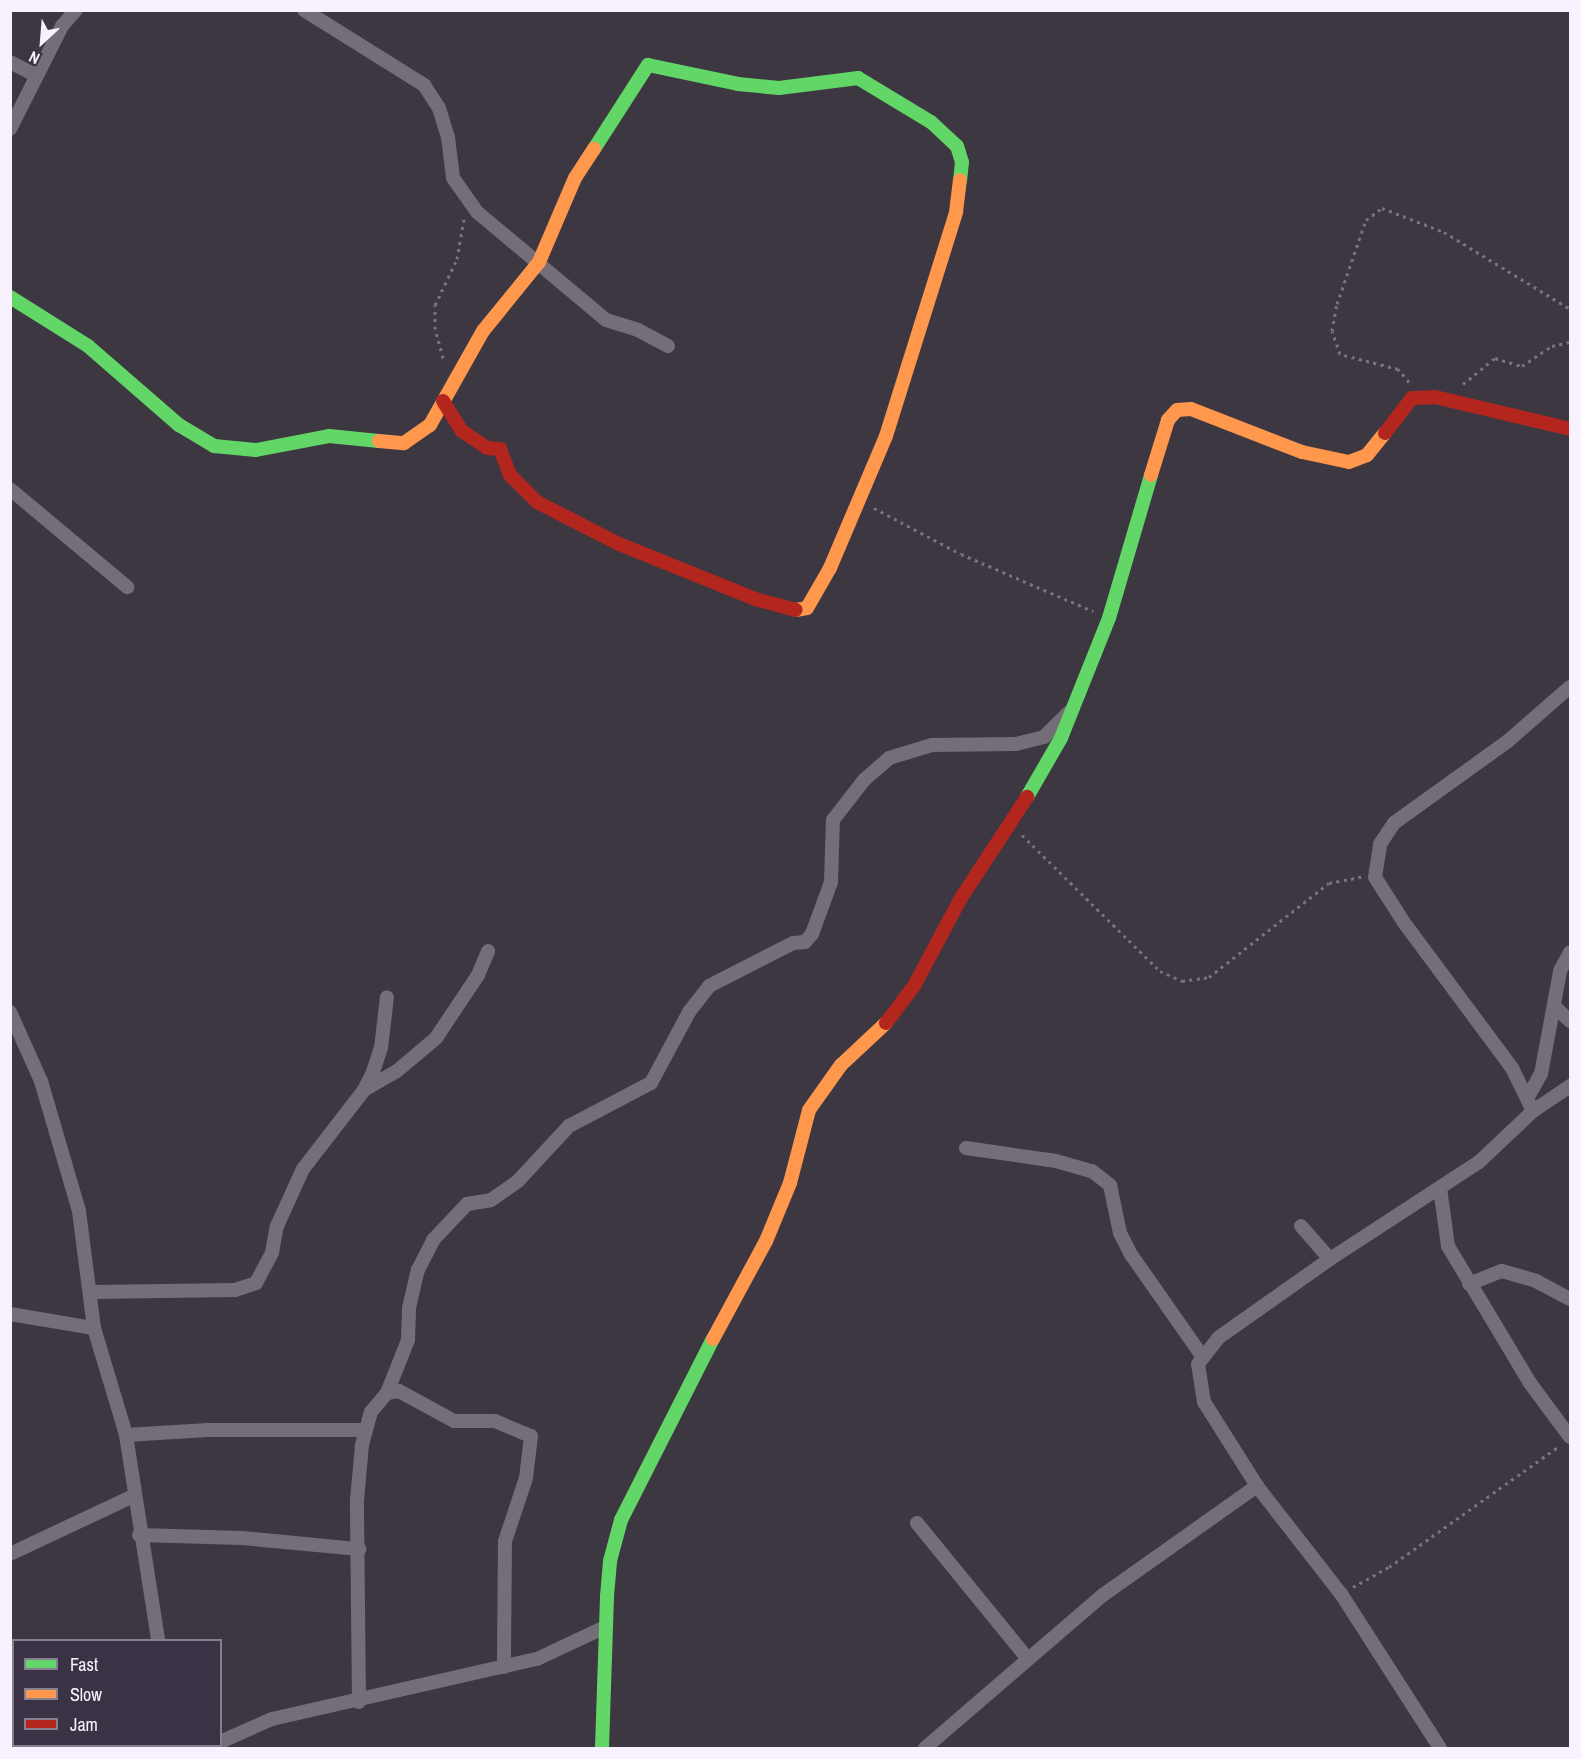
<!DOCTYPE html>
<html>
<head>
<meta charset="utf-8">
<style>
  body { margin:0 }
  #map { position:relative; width:1581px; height:1759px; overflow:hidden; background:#3c3741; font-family:"Archivo Narrow",sans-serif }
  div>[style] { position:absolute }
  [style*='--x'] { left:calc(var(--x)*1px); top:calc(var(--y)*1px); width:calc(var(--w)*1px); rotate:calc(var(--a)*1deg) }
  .path>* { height:3px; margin-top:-1.5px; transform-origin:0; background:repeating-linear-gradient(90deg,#78747c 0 3px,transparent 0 7.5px) }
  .street>* { height:14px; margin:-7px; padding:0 7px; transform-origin:7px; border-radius:7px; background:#736e78 }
  .fast>* { height:14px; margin:-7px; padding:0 7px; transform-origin:7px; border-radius:7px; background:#63d668 }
  .slow>* { height:14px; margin:-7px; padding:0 7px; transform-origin:7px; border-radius:7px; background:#ff974d }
  .jam>* { height:14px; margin:-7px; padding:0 7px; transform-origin:7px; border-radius:7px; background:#b3261e }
  span { translate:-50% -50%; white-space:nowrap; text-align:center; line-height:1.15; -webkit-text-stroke:4.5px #3b3345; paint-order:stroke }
  .frame { position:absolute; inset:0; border:12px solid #f7f2fe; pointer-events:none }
  .legend { position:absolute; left:12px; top:1639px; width:210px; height:108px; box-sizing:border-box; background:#3b3345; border:2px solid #867f8f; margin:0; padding:8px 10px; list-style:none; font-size:18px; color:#f7f2fe }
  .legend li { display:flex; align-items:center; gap:12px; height:30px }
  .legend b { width:30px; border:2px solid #867f8f }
  .north { position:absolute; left:12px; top:12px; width:60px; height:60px; -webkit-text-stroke:4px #3b3345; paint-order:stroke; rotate:206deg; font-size:16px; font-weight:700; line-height:24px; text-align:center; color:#f7f2fe }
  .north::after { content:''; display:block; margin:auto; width:21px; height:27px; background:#f7f2fe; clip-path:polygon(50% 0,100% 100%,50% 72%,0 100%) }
</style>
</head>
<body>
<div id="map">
  <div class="path">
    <i style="--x:443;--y:358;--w:30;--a:-105"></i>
    <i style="--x:435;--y:329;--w:24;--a:-90"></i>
    <i style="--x:435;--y:305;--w:51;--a:-64.4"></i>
    <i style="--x:457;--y:259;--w:41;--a:-80.1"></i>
    <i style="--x:1409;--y:382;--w:17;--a:-130"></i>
    <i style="--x:1398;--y:369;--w:60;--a:-165.5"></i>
    <i style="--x:1340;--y:354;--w:24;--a:-109"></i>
    <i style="--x:1332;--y:331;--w:27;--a:-80"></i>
    <i style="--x:1337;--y:304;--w:89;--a:-71"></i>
    <i style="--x:1366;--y:220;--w:20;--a:-37"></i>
    <i style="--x:1382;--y:208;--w:66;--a:21.2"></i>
    <i style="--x:1444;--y:232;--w:148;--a:31.4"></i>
    <i style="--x:1463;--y:384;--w:41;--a:-39.1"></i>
    <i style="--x:1495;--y:358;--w:28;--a:17"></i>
    <i style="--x:1522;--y:366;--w:36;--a:-34"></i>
    <i style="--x:1552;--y:346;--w:18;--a:-13"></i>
    <i style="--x:874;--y:508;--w:98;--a:27.9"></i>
    <i style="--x:961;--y:554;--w:144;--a:23.4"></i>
    <i style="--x:1022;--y:835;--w:194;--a:44.6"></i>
    <i style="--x:1160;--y:971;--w:24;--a:24"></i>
    <i style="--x:1182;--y:981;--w:27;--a:-8"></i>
    <i style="--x:1209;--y:977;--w:152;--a:-38.1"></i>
    <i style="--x:1329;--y:883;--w:33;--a:-11"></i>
    <i style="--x:1353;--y:1587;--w:41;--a:-29.1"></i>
    <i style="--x:1389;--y:1567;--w:207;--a:-35.4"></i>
  </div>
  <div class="street">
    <i style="--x:304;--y:10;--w:142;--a:32"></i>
    <i style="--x:424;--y:85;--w:27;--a:57"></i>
    <i style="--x:439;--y:108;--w:30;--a:73"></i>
    <i style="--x:448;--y:137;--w:41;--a:83"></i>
    <i style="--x:453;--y:178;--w:42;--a:54.8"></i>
    <i style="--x:477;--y:212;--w:168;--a:39.9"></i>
    <i style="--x:606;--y:320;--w:34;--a:17"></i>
    <i style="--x:638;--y:330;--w:34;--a:28"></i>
    <i style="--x:10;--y:62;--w:29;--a:27"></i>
    <i style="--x:10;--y:129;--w:115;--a:-63.2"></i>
    <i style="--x:62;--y:26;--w:21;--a:-49"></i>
    <i style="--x:10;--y:489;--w:153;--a:39.9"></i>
    <i style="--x:1556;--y:1008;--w:19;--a:43"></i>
    <i style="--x:10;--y:1012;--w:76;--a:65.8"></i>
    <i style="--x:41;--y:1081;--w:135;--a:73.7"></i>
    <i style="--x:79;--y:1211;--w:118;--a:82.7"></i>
    <i style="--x:94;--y:1328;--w:112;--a:73.3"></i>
    <i style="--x:126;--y:1435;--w:207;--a:81.1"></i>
    <i style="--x:364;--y:1090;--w:38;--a:-30"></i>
    <i style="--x:397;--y:1071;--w:51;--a:-40.2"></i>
    <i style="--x:436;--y:1038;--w:76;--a:-56.3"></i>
    <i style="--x:478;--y:975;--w:26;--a:-67"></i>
    <i style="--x:1528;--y:1097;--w:26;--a:-61"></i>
    <i style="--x:1541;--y:1074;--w:105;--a:-79.5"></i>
    <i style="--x:1560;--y:971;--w:21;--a:-62"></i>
    <i style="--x:1533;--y:1111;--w:48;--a:-116"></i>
    <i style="--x:1512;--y:1068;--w:183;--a:-126.6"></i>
    <i style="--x:1403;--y:921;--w:52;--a:-122.5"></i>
    <i style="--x:1375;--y:877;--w:33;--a:-81"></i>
    <i style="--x:1380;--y:844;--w:25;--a:-56"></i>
    <i style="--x:1394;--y:823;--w:140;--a:-35.7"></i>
    <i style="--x:1508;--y:741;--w:82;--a:-41.1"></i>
    <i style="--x:966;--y:1148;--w:91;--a:8.2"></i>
    <i style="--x:1056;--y:1161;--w:37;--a:16"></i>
    <i style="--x:1092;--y:1171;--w:23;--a:38"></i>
    <i style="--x:1110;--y:1185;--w:49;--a:78.2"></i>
    <i style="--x:1120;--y:1233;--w:22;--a:63"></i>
    <i style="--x:1130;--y:1253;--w:126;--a:55"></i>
    <i style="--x:1440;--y:1188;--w:59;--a:82.1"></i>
    <i style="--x:1448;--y:1246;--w:160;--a:59.1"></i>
    <i style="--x:1530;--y:1383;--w:67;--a:53.5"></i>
    <i style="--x:1301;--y:1226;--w:44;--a:48.7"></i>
    <i style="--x:1469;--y:1284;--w:35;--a:-22"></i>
    <i style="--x:1502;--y:1271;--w:35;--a:16"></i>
    <i style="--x:1536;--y:1281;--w:38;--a:28"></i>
    <i style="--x:92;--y:1292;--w:143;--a:-0.8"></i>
    <i style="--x:235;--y:1290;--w:22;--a:-18"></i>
    <i style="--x:256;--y:1283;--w:34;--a:-62"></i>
    <i style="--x:272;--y:1253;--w:27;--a:-80"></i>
    <i style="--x:277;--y:1226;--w:63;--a:-65.5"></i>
    <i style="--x:303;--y:1169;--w:100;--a:-52.3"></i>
    <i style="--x:364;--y:1090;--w:20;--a:-63"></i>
    <i style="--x:373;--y:1072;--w:25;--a:-72"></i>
    <i style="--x:381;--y:1048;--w:51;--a:-83.3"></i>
    <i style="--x:10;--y:1314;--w:85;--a:9.5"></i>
    <i style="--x:387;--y:1393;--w:12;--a:-9"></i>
    <i style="--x:399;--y:1391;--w:63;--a:28.6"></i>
    <i style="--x:454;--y:1421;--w:41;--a:0"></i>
    <i style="--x:495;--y:1421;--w:39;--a:23"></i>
    <i style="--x:531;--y:1436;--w:42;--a:96.8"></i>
    <i style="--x:526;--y:1478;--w:66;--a:108.4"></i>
    <i style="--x:505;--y:1541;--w:126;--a:90.5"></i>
    <i style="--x:126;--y:1435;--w:82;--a:-3.5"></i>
    <i style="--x:208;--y:1430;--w:156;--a:0"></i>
    <i style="--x:917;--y:1523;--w:174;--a:50.8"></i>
    <i style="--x:139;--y:1535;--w:103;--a:1.7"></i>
    <i style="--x:242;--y:1538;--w:118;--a:5.4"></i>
    <i style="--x:10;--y:1554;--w:136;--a:-25.2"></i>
    <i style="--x:359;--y:1702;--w:202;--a:-90.6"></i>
    <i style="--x:357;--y:1500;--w:55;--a:-84.8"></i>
    <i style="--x:362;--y:1445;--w:34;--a:-75"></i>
    <i style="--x:371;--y:1412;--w:25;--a:-50"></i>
    <i style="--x:387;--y:1393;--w:57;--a:-68.4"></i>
    <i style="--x:408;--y:1340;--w:32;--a:-88"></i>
    <i style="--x:409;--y:1308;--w:39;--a:-77"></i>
    <i style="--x:418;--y:1270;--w:34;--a:-63"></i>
    <i style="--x:433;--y:1240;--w:50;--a:-46.6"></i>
    <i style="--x:467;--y:1204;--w:24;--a:-9"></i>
    <i style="--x:491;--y:1200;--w:33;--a:-35"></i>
    <i style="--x:518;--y:1181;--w:75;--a:-47.2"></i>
    <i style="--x:569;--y:1126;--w:93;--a:-27.7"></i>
    <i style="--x:651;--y:1083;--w:81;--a:-61.8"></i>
    <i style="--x:689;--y:1012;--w:33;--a:-52"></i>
    <i style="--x:709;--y:986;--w:94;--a:-27.1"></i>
    <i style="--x:793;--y:943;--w:12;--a:-5"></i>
    <i style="--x:805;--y:942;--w:11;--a:-49"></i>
    <i style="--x:812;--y:934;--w:55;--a:-69.9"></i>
    <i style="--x:831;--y:882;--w:62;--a:-88.2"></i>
    <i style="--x:833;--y:820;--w:51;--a:-52.2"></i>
    <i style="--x:864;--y:780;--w:33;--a:-41"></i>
    <i style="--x:889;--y:758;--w:45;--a:-16.8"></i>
    <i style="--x:932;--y:745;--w:84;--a:-0.7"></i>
    <i style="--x:1016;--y:744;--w:29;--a:-14"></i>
    <i style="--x:1044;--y:737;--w:34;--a:-45"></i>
    <i style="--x:220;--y:1742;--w:57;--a:-23.9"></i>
    <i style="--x:272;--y:1719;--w:272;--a:-12.8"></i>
    <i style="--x:537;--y:1659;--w:75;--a:-25.2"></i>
    <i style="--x:157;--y:1748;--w:2;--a:-90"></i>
    <i style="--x:208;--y:1748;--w:6;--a:-18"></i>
    <i style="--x:925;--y:1748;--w:235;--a:-40.7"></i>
    <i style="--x:1103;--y:1595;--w:189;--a:-35.3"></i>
    <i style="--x:1440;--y:1748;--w:183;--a:-122.7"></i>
    <i style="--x:1341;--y:1594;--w:137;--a:-127.9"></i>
    <i style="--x:1257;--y:1486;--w:99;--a:-122.2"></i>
    <i style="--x:1204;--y:1402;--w:38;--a:-99"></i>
    <i style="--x:1198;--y:1364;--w:33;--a:-52"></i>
    <i style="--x:1218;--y:1338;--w:137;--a:-35.2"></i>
    <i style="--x:1330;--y:1259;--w:178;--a:-33.1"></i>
    <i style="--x:1479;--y:1162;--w:74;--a:-43.4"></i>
    <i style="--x:1533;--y:1111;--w:45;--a:-34"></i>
  </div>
  <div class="fast">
    <i style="--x:594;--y:149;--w:100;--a:-57.3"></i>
    <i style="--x:648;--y:65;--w:92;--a:11.9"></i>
    <i style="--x:738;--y:84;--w:41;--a:5.6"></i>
    <i style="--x:779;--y:88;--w:80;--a:-7.2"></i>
    <i style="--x:858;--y:78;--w:85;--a:31.1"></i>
    <i style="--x:931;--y:122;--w:35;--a:43"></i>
    <i style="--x:957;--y:146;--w:17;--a:73"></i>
    <i style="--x:962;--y:162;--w:18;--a:96"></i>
    <i style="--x:10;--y:297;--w:92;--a:32.1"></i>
    <i style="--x:88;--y:346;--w:121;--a:41"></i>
    <i style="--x:179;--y:425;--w:41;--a:31"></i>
    <i style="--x:214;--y:446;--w:42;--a:5.4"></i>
    <i style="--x:256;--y:450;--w:74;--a:-10.9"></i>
    <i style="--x:329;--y:436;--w:50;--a:5.7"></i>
    <i style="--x:1027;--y:797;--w:68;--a:-60"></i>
    <i style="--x:1061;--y:738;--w:129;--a:-68.2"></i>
    <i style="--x:1109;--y:618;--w:149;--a:-73.6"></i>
    <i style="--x:602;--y:1748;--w:152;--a:-88.1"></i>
    <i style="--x:607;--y:1596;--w:35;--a:-85"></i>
    <i style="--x:610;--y:1561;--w:42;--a:-75"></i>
    <i style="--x:621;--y:1520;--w:203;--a:-63.1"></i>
  </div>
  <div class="slow">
    <i style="--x:379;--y:441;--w:25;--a:5"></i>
    <i style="--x:404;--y:443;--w:32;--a:-35"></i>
    <i style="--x:430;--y:425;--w:108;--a:-60.6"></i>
    <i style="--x:483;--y:331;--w:89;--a:-50.9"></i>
    <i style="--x:539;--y:262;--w:91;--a:-66.8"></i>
    <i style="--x:575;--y:178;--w:35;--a:-57"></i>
    <i style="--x:1151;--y:475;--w:58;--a:-72.8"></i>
    <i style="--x:1168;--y:420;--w:13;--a:-48"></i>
    <i style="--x:1177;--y:410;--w:14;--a:-4"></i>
    <i style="--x:1191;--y:409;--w:119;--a:21.2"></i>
    <i style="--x:1302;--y:452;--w:48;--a:12"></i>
    <i style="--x:1349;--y:462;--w:19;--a:-21"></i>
    <i style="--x:1367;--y:455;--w:28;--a:-51"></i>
    <i style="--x:796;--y:610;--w:11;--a:-10"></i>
    <i style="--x:807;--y:608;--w:46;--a:-60.1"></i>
    <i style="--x:830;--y:568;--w:143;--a:-67"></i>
    <i style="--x:886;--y:436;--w:235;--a:-72.6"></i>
    <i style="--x:956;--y:212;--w:32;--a:-83"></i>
    <i style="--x:713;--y:1339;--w:111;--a:-61.6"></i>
    <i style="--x:766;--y:1241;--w:63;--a:-67.5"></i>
    <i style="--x:790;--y:1183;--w:75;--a:-75.4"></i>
    <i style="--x:809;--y:1110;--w:55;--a:-54.6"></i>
    <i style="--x:841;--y:1065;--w:62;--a:-43"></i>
  </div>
  <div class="jam">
    <i style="--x:443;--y:401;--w:36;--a:58"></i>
    <i style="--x:462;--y:431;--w:30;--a:34"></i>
    <i style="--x:487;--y:448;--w:13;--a:4"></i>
    <i style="--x:500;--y:449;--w:28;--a:69"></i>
    <i style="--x:510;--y:475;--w:38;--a:45"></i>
    <i style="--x:537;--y:502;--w:92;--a:27.1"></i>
    <i style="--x:619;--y:544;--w:147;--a:22"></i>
    <i style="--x:755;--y:599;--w:42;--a:15"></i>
    <i style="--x:1385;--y:433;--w:44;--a:-52.4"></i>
    <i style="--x:1412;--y:398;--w:23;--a:-2"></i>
    <i style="--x:1435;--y:397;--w:139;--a:13.3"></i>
    <i style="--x:886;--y:1023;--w:46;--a:-52.9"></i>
    <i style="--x:914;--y:986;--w:100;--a:-61.9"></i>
    <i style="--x:961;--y:898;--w:121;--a:-56.8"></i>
  </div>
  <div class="frame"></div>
  <ul class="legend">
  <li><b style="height:8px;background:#63d668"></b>Fast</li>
  <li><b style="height:8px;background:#ff974d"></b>Slow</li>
  <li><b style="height:8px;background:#b3261e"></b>Jam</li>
  </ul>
  <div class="north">N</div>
</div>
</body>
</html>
